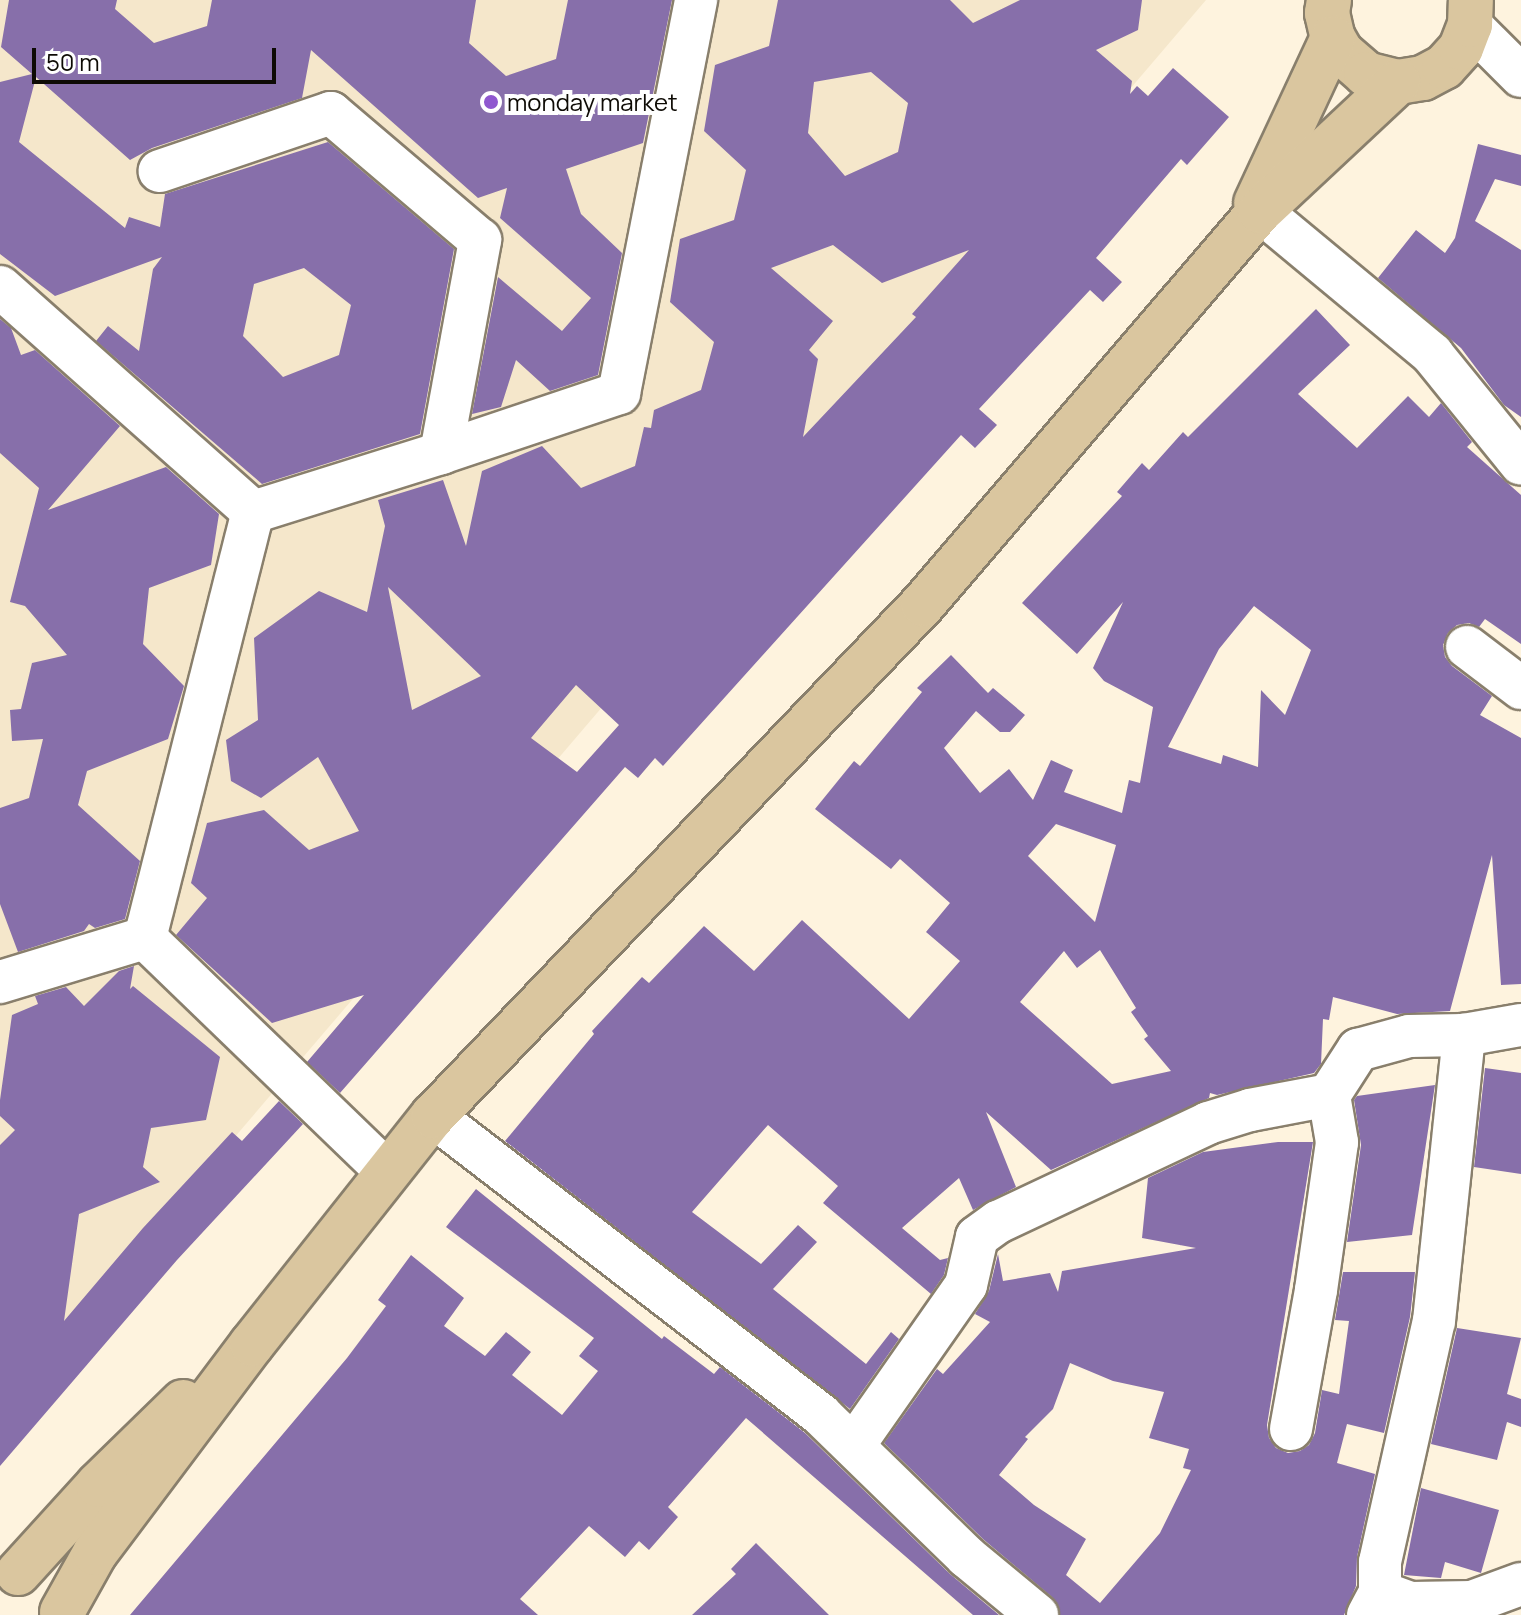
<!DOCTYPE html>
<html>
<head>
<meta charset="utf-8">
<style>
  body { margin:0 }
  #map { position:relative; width:1521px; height:1615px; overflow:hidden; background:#fef3de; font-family:Manrope,sans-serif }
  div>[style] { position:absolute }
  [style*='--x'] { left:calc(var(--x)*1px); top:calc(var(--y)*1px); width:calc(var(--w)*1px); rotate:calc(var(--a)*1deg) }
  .built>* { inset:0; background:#f5e7cb }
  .building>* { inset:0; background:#876faa }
  .roads { filter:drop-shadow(2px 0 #897f6c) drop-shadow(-2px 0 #897f6c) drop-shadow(0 2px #897f6c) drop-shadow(0 -2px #897f6c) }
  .minor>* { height:42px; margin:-21px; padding:0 21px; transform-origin:21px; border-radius:21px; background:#fff }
  .major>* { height:44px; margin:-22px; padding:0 22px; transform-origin:22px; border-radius:22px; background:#dac69f }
  .dots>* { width:22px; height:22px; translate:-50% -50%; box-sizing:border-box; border:4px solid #fff; border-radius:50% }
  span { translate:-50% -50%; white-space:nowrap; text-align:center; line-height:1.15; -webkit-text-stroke:8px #fff; paint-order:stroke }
  .poi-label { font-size:24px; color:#0e0b05 }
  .left { translate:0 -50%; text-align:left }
  .scale { position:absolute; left:32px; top:48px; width:244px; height:36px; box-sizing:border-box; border:4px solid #0e0b05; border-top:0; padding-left:10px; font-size:24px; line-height:28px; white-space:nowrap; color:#0e0b05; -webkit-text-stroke:6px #fff; paint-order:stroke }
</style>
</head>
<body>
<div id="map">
  <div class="built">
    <i style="clip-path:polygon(0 0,1206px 0,0 1412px)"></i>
  </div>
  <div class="building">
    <i style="clip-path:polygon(evenodd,9px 0,117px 0,115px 9px,154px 43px,207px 26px,212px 0,476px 0,469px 43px,506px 76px,556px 59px,568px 0,672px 0,643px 143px,566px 169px,581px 214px,622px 253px,598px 375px,550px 391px,516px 360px,501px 407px,472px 414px,498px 277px,562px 331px,591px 298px,500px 218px,507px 188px,478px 198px,311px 50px,302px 98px,152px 148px,130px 160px,36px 77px,19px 142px,125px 228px,129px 217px,160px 227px,165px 194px,328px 142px,454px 249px,420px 434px,262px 484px,96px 341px,108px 326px,139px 351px,153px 269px,162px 257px,55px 296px,0 254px,0 82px,32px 74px,1px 47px,9px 0,304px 268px,351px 305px,339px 355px,283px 377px,243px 336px,254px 284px,304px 268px)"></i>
    <i style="clip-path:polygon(evenodd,778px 0,950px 0,973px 23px,1020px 0,1142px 0,1138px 30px,1096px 50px,1132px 81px,1130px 94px,1137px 86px,1148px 96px,1173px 68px,1229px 117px,1187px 165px,1181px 159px,1096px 258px,1122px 282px,1103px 302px,1090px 290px,979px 409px,997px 425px,975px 448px,961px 435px,663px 766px,655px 758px,638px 778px,625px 767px,340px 1093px,307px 1062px,364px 995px,272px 1023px,176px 935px,207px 898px,191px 883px,207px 823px,264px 810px,309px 850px,359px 831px,318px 757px,261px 798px,231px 781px,226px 740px,258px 720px,254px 638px,319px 591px,367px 612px,385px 526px,378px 500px,443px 480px,466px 546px,482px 471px,542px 446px,581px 488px,635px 466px,644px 427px,651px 428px,654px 410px,701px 390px,714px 342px,670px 302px,680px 239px,734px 220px,746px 170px,704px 131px,715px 65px,769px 46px,778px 0,871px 72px,908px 103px,898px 152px,845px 176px,808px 133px,814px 82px,871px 72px,778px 0,833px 245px,882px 283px,969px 250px,912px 314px,916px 317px,803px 437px,818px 359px,809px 350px,833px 321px,771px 268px,833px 245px,778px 0,388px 587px,481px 676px,412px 710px,388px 587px,778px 0,576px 685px,619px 725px,577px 772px,531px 738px,576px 685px)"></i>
    <i style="clip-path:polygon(1478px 144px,1521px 155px,1521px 186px,1495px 179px,1475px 221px,1521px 250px,1521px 417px,1504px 405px,1461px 348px,1378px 278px,1416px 230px,1445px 253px,1455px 238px)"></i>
    <i style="clip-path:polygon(evenodd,1316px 309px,1350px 345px,1298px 394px,1357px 448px,1408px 396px,1429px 417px,1441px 403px,1472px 442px,1467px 447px,1521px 495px,1521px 644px,1485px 619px,1479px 627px,1469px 623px,1457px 625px,1448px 633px,1443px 645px,1445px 657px,1452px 666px,1492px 696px,1480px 715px,1521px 738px,1521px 984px,1501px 985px,1492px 855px,1450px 1011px,1397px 1014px,1333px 997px,1329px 1020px,1323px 1019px,1321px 1064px,1314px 1073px,1217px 1095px,1210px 1093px,1209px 1098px,1051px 1170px,986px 1112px,1016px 1187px,973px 1210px,959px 1178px,902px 1228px,940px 1260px,948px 1258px,944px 1275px,931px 1294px,823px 1203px,838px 1186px,768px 1125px,692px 1212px,761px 1264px,798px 1225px,817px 1242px,773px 1289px,866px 1364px,891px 1332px,899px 1339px,850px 1409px,505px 1141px,594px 1034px,592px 1031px,642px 977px,649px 983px,704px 926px,754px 971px,802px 920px,909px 1019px,960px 961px,926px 932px,950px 903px,900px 859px,891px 869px,815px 809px,854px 761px,860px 766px,922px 692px,917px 688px,951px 655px,988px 693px,993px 688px,1025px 715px,1010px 732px,1000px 732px,976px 711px,944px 748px,980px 793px,1009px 769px,1033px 800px,1051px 760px,1073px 770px,1064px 792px,1122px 813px,1129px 780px,1140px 783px,1153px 707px,1104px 681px,1093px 668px,1123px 602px,1077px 654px,1022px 603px,1122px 496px,1117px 492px,1142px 463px,1149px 470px,1183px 432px,1188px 437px,1316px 309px,1254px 606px,1311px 650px,1285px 715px,1261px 690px,1258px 767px,1223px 755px,1221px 764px,1168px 747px,1219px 649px,1254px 606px,1316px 309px,1056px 824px,1116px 845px,1095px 922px,1028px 856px,1056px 824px,1316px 309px,1100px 950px,1136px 1008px,1131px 1012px,1148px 1036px,1144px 1039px,1171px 1071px,1112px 1084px,1020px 1002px,1064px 951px,1077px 968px,1100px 950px)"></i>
    <i style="clip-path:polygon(0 319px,11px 328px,21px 355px,35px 350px,120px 426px,48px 510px,166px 467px,219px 514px,211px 565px,149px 588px,143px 644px,184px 686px,168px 739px,87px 771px,78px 805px,140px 861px,125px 919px,95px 928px,89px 924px,84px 931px,18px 952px,0 904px,0 808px,29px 798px,43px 739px,12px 741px,10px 710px,21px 709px,32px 663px,67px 655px,25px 606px,10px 602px,39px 488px,0 453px)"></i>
    <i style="clip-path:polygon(134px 966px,130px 989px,133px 986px,220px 1057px,206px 1120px,151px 1128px,143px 1167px,160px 1182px,79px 1214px,64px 1321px,143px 1228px,232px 1132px,242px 1141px,279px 1101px,303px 1124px,177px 1260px,0 1466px,0 1145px,15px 1130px,0 1116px,0 1100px,12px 1015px,38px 1004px,35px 996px,66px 987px,84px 1006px,119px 971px)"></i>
    <i style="clip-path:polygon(1485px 1068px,1521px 1073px,1521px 1174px,1474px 1167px)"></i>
    <i style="clip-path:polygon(1435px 1085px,1412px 1235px,1347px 1242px,1361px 1145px,1354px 1100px,1357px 1096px)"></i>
    <i style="clip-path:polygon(evenodd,1278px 1142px,1313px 1142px,1267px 1425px,1269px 1438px,1276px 1448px,1288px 1453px,1300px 1451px,1309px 1445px,1315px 1433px,1322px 1390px,1339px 1394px,1349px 1321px,1335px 1320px,1343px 1272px,1415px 1272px,1410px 1317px,1384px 1433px,1347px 1424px,1337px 1463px,1375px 1474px,1357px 1557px,1356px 1586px,1344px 1615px,1060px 1615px,1052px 1597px,983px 1539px,884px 1443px,937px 1369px,943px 1374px,990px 1322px,975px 1314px,989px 1291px,998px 1254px,1003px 1281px,1050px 1273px,1058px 1292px,1062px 1271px,1196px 1248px,1142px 1238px,1148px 1178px,1203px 1152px,1278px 1142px,1070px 1363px,1113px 1381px,1164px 1392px,1149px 1438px,1189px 1449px,1183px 1468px,1191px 1470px,1160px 1533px,1100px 1603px,1066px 1575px,1086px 1539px,1034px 1505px,999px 1475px,1028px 1439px,1025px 1437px,1053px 1409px,1070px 1363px)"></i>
    <i style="clip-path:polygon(476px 1189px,662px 1339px,664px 1336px,714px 1374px,720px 1367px,805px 1433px,950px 1574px,999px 1615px,973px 1615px,746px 1418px,668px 1507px,678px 1517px,649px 1550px,639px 1541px,625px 1557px,589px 1526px,520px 1599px,538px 1615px,130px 1615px,347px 1358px,386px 1306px,378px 1300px,411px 1255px,464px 1298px,444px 1326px,485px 1356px,506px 1332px,531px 1352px,512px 1375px,562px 1415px,598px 1371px,579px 1356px,594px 1338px,446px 1227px)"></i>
    <i style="clip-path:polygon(1457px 1328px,1521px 1338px,1507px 1394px,1521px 1399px,1521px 1427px,1507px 1422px,1497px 1460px,1431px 1444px)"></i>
    <i style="clip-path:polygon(1421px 1488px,1499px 1510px,1481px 1573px,1445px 1562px,1441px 1578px,1404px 1575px)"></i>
    <i style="clip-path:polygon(756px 1543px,829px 1615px,692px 1615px,736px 1574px,731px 1569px)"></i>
  </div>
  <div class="roads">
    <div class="minor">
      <i style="--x:1470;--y:25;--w:72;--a:45"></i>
      <i style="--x:1260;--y:211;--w:224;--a:39.7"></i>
      <i style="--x:1432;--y:354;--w:141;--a:51"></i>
      <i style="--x:0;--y:287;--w:339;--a:41.6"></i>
      <i style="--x:441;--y:453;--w:188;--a:-18.6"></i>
      <i style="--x:619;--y:393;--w:400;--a:-78.9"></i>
      <i style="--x:1467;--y:647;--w:68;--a:37.2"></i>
      <i style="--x:145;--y:938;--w:337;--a:44"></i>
      <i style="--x:0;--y:982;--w:152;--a:-16.9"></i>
      <i style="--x:145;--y:938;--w:439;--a:-75.8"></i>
      <i style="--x:253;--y:512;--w:197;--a:-17.4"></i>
      <i style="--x:441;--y:453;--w:217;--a:-79.6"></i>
      <i style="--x:480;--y:240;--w:196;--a:-139.6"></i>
      <i style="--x:331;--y:113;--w:181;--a:161.3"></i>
      <i style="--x:433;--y:1116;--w:490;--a:37.6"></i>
      <i style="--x:821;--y:1415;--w:204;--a:44.2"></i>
      <i style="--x:967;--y:1557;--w:91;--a:39.6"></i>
      <i style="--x:1291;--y:1429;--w:141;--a:-79.8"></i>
      <i style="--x:1316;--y:1290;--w:149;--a:-81.9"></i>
      <i style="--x:1337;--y:1142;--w:48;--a:-99.7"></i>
      <i style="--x:1329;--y:1095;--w:54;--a:-57.2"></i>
      <i style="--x:1358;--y:1050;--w:53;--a:-15.4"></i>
      <i style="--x:1409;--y:1036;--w:55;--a:-1"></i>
      <i style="--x:1464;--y:1035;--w:58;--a:-10"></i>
      <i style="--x:854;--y:1445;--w:195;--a:-55"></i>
      <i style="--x:966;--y:1285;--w:49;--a:-77.1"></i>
      <i style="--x:977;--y:1237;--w:26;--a:-36"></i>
      <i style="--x:998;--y:1222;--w:232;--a:-25.2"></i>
      <i style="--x:1208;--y:1123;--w:44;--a:-17.2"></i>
      <i style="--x:1250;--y:1110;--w:80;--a:-10.8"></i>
      <i style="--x:1380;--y:1592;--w:30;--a:-90"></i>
      <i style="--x:1380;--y:1562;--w:247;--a:-77.4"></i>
      <i style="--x:1434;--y:1321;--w:288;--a:-84"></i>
      <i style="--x:1368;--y:1615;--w:26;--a:-62"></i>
      <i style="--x:1380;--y:1592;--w:33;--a:20"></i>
      <i style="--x:1411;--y:1603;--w:61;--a:-0.9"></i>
      <i style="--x:1472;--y:1602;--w:52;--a:-20.2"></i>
    </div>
    <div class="major">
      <i style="--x:1329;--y:0;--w:13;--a:99"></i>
      <i style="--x:1327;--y:13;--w:26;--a:77"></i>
      <i style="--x:1333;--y:38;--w:16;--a:60"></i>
      <i style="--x:1341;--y:52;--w:33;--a:41"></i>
      <i style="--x:1366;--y:74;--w:33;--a:14"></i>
      <i style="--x:1398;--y:82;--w:25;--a:-9"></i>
      <i style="--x:1423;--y:78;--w:24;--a:-28"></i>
      <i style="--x:1444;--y:67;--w:25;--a:-48"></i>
      <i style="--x:1461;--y:48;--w:25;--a:-69"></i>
      <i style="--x:1470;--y:25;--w:25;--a:-88"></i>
      <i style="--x:1256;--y:203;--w:182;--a:-65"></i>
      <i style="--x:18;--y:1573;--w:119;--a:-47.7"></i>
      <i style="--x:98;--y:1485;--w:119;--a:-44.3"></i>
      <i style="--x:62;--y:1612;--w:68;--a:-60.8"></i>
      <i style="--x:95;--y:1553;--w:261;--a:-53.1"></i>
      <i style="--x:252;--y:1344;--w:291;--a:-51.6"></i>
      <i style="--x:433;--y:1116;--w:709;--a:-46.26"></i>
      <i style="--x:923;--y:604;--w:518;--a:-49.39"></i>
      <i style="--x:1260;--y:211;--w:189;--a:-43.1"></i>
    </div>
  </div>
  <div class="dots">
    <i style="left:491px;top:102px;background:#8f57cf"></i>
  </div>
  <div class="poi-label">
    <span class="left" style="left:507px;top:102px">monday market</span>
  </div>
  <div class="scale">50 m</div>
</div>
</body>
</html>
